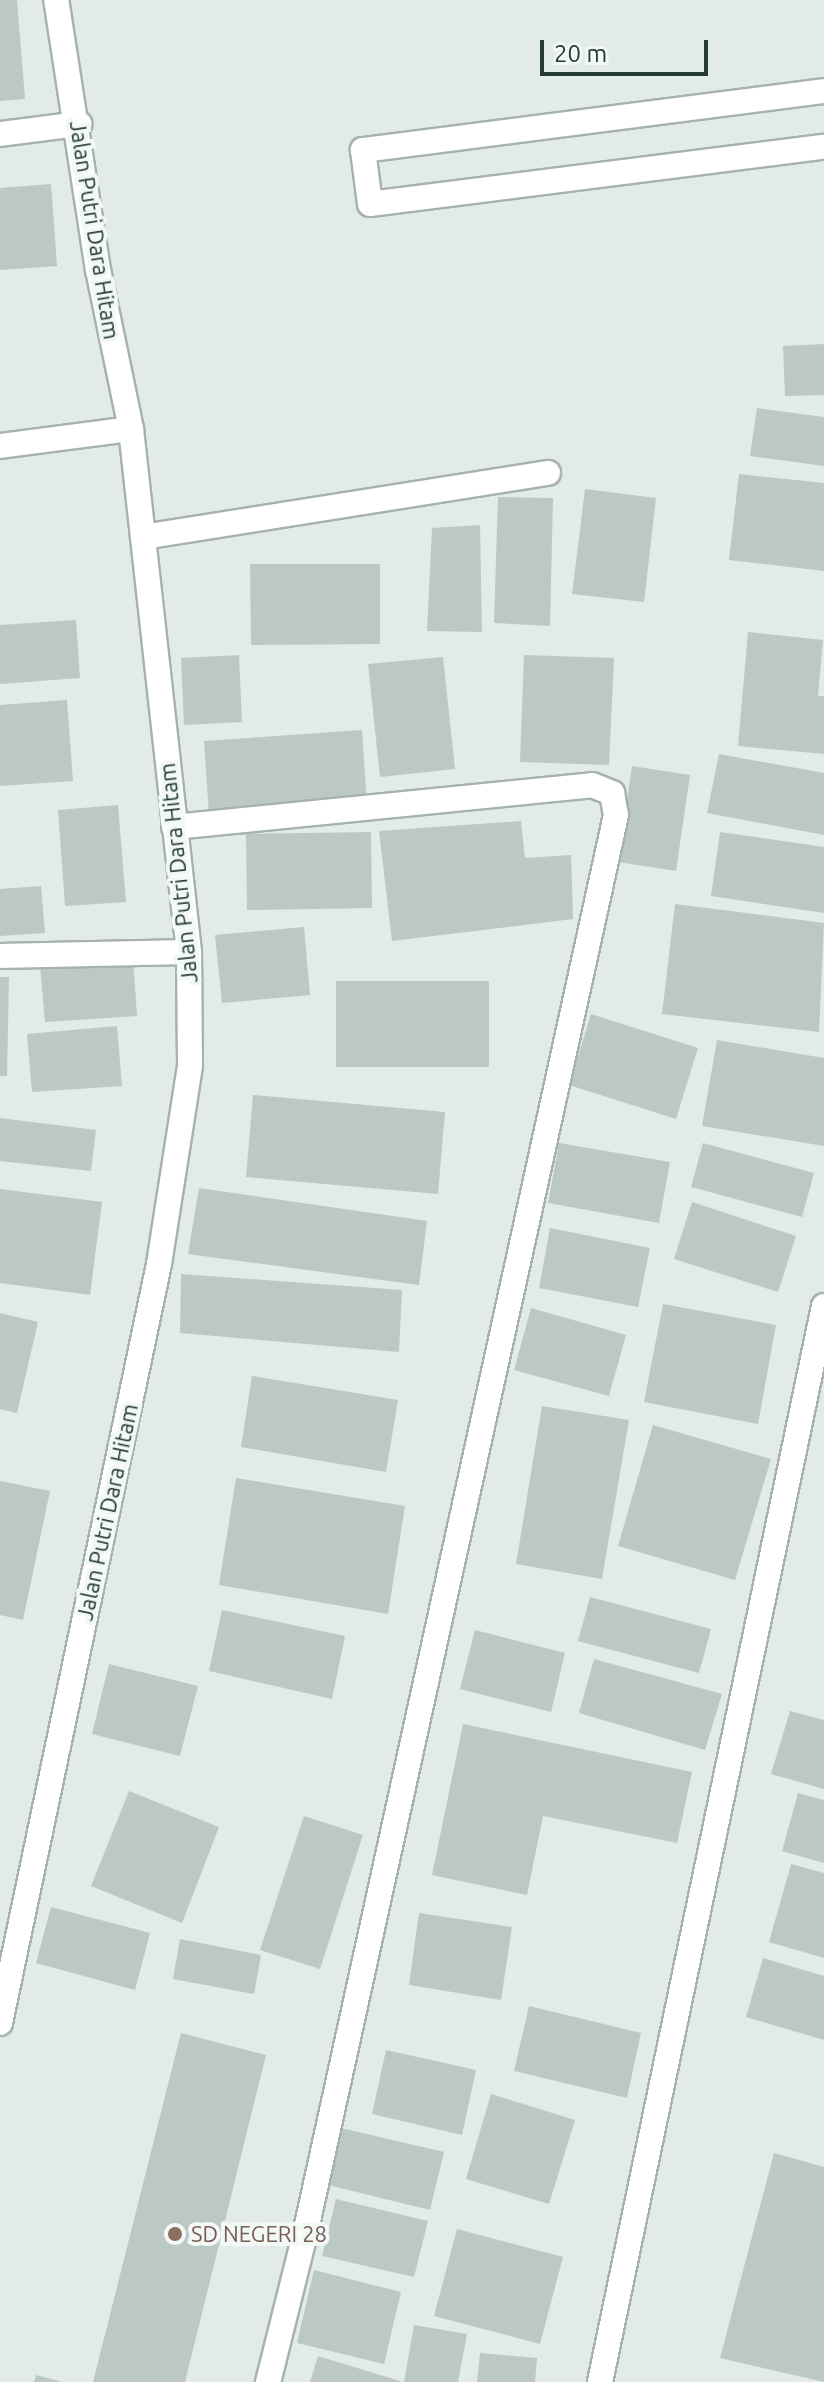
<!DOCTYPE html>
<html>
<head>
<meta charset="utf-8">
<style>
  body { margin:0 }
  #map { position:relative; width:824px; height:2382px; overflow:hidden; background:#e2ebe8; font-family:Ubuntu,sans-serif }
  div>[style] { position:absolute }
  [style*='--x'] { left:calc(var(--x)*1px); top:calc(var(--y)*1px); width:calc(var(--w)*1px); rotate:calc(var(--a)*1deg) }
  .building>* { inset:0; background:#bbc8c4 }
  .roads { filter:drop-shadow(2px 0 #a5b2af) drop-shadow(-2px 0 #a5b2af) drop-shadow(0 2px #a5b2af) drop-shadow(0 -2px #a5b2af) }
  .minor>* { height:24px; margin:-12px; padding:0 12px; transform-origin:12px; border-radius:12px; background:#fff }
  .dots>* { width:22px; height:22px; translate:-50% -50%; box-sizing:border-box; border:4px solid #f2f8f5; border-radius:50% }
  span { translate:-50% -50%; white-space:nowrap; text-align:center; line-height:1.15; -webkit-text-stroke:8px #f2f8f5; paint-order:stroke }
  .street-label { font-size:22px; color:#243a36 }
  .education-label { font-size:22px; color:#785e54 }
  .left { translate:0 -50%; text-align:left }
  .scale { position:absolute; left:540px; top:40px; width:168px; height:36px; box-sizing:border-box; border:4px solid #243a36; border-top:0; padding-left:10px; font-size:24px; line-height:28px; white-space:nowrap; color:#243a36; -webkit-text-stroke:6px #f2f8f5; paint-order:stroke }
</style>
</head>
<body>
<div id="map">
  <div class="building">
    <i style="clip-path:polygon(0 0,17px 0,25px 99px,0 101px)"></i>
    <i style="clip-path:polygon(51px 184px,57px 266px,0 270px,0 188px)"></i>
    <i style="clip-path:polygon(824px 344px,824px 395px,785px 396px,783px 346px)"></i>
    <i style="clip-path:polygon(757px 408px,824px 417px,824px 466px,750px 456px)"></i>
    <i style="clip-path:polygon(739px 474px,824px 483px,824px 571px,729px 560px)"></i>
    <i style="clip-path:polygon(585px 489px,656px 498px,644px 602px,572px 594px)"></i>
    <i style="clip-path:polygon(498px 497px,553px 498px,550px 626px,494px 623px)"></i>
    <i style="clip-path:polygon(480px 525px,482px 632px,427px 631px,432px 528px)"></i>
    <i style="clip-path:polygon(250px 564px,380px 564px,380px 644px,251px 645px)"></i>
    <i style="clip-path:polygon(76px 620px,80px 678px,0 684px,0 625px)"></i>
    <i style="clip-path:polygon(748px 632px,823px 640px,818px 696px,824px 696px,824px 754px,738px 746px)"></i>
    <i style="clip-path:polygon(239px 655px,242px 722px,184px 725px,181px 658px)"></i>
    <i style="clip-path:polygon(524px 655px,614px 658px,609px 765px,520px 762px)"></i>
    <i style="clip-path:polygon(443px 657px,455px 769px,380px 777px,368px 664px)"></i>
    <i style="clip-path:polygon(67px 700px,73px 781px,0 786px,0 705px)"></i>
    <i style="clip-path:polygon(362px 730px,367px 804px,209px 815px,204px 741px)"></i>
    <i style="clip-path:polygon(719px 754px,824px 773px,824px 835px,707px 813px)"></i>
    <i style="clip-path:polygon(632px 766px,690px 775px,676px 871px,618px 862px)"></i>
    <i style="clip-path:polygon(118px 805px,126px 902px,65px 906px,58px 810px)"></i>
    <i style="clip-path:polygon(521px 821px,525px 858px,571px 855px,573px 919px,392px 941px,379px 831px)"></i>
    <i style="clip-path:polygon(371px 832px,372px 908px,247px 910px,246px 834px)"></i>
    <i style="clip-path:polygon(720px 832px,824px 847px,824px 913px,711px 896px)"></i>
    <i style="clip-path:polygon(41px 886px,45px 933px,0 936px,0 889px)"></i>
    <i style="clip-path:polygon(675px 904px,824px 923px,819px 1032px,662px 1014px)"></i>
    <i style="clip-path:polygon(304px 927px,310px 995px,222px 1003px,215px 935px)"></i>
    <i style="clip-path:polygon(133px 958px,137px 1016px,45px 1022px,40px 966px)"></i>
    <i style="clip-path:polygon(0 977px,9px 977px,7px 1076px,0 1076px)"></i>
    <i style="clip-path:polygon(336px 981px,489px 981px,489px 1067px,336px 1067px)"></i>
    <i style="clip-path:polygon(591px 1014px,698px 1048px,676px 1119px,569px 1085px)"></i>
    <i style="clip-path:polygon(117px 1026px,122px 1086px,32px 1092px,27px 1034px)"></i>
    <i style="clip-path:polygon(717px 1040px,824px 1058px,824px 1146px,702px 1126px)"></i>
    <i style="clip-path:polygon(253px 1095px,445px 1112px,438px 1194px,246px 1177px)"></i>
    <i style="clip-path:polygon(0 1118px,96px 1130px,91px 1171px,0 1161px)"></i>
    <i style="clip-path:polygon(559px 1143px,670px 1162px,659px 1223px,548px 1203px)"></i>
    <i style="clip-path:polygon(703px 1143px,814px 1173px,802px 1217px,691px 1187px)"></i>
    <i style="clip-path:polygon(199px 1188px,427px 1221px,419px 1285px,188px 1254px)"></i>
    <i style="clip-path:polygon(0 1189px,102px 1202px,90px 1295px,0 1283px)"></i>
    <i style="clip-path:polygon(692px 1202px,796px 1236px,778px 1292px,674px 1259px)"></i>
    <i style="clip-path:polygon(550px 1228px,650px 1248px,638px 1307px,539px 1288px)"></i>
    <i style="clip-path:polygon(181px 1274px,402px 1290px,399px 1352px,180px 1333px)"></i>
    <i style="clip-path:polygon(663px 1304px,776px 1325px,758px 1424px,644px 1402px)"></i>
    <i style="clip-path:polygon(531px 1308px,626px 1335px,609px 1396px,514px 1370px)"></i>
    <i style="clip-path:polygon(0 1313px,38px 1322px,17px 1413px,0 1409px)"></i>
    <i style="clip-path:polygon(252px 1376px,398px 1400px,386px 1472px,241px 1447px)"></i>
    <i style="clip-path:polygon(542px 1406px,629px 1420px,602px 1579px,516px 1564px)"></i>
    <i style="clip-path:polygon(653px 1425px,771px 1459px,735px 1580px,618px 1546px)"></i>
    <i style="clip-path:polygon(236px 1478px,405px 1506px,388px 1614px,219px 1585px)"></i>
    <i style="clip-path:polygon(0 1481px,50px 1491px,23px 1620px,0 1615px)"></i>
    <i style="clip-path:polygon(590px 1597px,711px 1629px,699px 1673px,578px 1641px)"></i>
    <i style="clip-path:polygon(222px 1610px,345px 1636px,332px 1699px,209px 1671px)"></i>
    <i style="clip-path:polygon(475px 1630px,565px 1653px,551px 1712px,460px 1689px)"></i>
    <i style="clip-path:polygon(594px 1659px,722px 1694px,705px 1750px,579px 1713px)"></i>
    <i style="clip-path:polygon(109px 1664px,198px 1686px,180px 1756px,92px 1734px)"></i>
    <i style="clip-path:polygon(790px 1711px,824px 1720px,824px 1789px,771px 1774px)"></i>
    <i style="clip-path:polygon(463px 1724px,692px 1772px,677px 1843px,543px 1816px,527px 1895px,432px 1875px)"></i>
    <i style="clip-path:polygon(129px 1791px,219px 1827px,182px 1923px,91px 1886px)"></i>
    <i style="clip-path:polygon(798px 1793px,824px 1800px,824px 1863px,782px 1851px)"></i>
    <i style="clip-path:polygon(304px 1816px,363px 1835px,320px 1969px,260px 1950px)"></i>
    <i style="clip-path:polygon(791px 1864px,824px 1873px,824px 1958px,769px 1942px)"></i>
    <i style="clip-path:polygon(51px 1907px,150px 1933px,135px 1990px,36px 1963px)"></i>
    <i style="clip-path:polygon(419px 1913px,512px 1927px,501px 2000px,409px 1985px)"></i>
    <i style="clip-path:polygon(180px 1939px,261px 1955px,254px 1994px,173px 1979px)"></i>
    <i style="clip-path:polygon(763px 1958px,824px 1976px,824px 2040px,746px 2017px)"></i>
    <i style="clip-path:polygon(529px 2006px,641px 2033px,627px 2098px,514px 2071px)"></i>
    <i style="clip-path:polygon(181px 2033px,266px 2055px,185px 2382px,93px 2382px)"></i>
    <i style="clip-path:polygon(386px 2050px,476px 2070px,462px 2135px,372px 2114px)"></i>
    <i style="clip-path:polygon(491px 2094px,575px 2120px,549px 2204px,466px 2179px)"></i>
    <i style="clip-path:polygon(341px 2128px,444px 2152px,430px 2210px,328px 2185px)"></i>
    <i style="clip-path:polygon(774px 2153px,824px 2167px,824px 2382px,720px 2358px)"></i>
    <i style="clip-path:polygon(336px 2199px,428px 2221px,414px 2277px,322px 2256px)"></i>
    <i style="clip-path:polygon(457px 2229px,563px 2257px,540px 2344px,434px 2316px)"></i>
    <i style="clip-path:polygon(314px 2270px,401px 2292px,384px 2364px,297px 2343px)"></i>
    <i style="clip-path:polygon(414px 2325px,467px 2334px,458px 2382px,404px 2382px)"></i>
    <i style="clip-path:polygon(480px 2353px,537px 2358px,535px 2382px,477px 2382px)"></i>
    <i style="clip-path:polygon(318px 2356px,400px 2381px,400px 2382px,310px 2382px)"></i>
    <i style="clip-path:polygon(36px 2375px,59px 2381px,59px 2382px,34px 2382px)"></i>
  </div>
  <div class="roads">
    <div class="minor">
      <i style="--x:824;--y:91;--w:465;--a:172.7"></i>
      <i style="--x:363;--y:150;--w:54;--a:82.6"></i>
      <i style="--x:370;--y:204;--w:458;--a:-7.2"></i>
      <i style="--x:0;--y:134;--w:80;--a:-7.2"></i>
      <i style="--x:0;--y:446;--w:132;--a:-7.4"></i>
      <i style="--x:143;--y:537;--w:410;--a:-9"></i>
      <i style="--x:174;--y:827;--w:420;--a:-5.7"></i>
      <i style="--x:592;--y:785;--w:22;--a:22"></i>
      <i style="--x:612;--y:793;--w:22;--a:80"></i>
      <i style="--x:616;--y:815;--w:1449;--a:102.36"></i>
      <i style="--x:306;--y:2230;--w:157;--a:104"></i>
      <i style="--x:0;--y:956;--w:189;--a:-1.2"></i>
      <i style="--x:0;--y:2023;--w:775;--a:-78.17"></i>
      <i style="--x:159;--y:1264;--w:201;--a:-81.1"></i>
      <i style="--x:190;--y:1065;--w:113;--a:-90.5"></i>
      <i style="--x:189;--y:952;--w:526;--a:-96.33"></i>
      <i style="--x:131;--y:429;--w:162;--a:-101.7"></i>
      <i style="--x:98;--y:270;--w:273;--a:-98.8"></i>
      <i style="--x:600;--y:2382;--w:1099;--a:-78.24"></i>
    </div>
  </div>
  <div class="dots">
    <i style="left:175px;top:2234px;background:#8d6e63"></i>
  </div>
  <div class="street-label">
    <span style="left:95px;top:230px;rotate:81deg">Jalan Putri Dara Hitam</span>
    <span style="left:178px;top:873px;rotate:-96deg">Jalan Putri Dara Hitam</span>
    <span style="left:107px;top:1512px;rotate:-78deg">Jalan Putri Dara Hitam</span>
  </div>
  <div class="education-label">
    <span class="left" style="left:191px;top:2234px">SD NEGERI 28</span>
  </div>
  <div class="scale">20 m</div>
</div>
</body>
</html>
